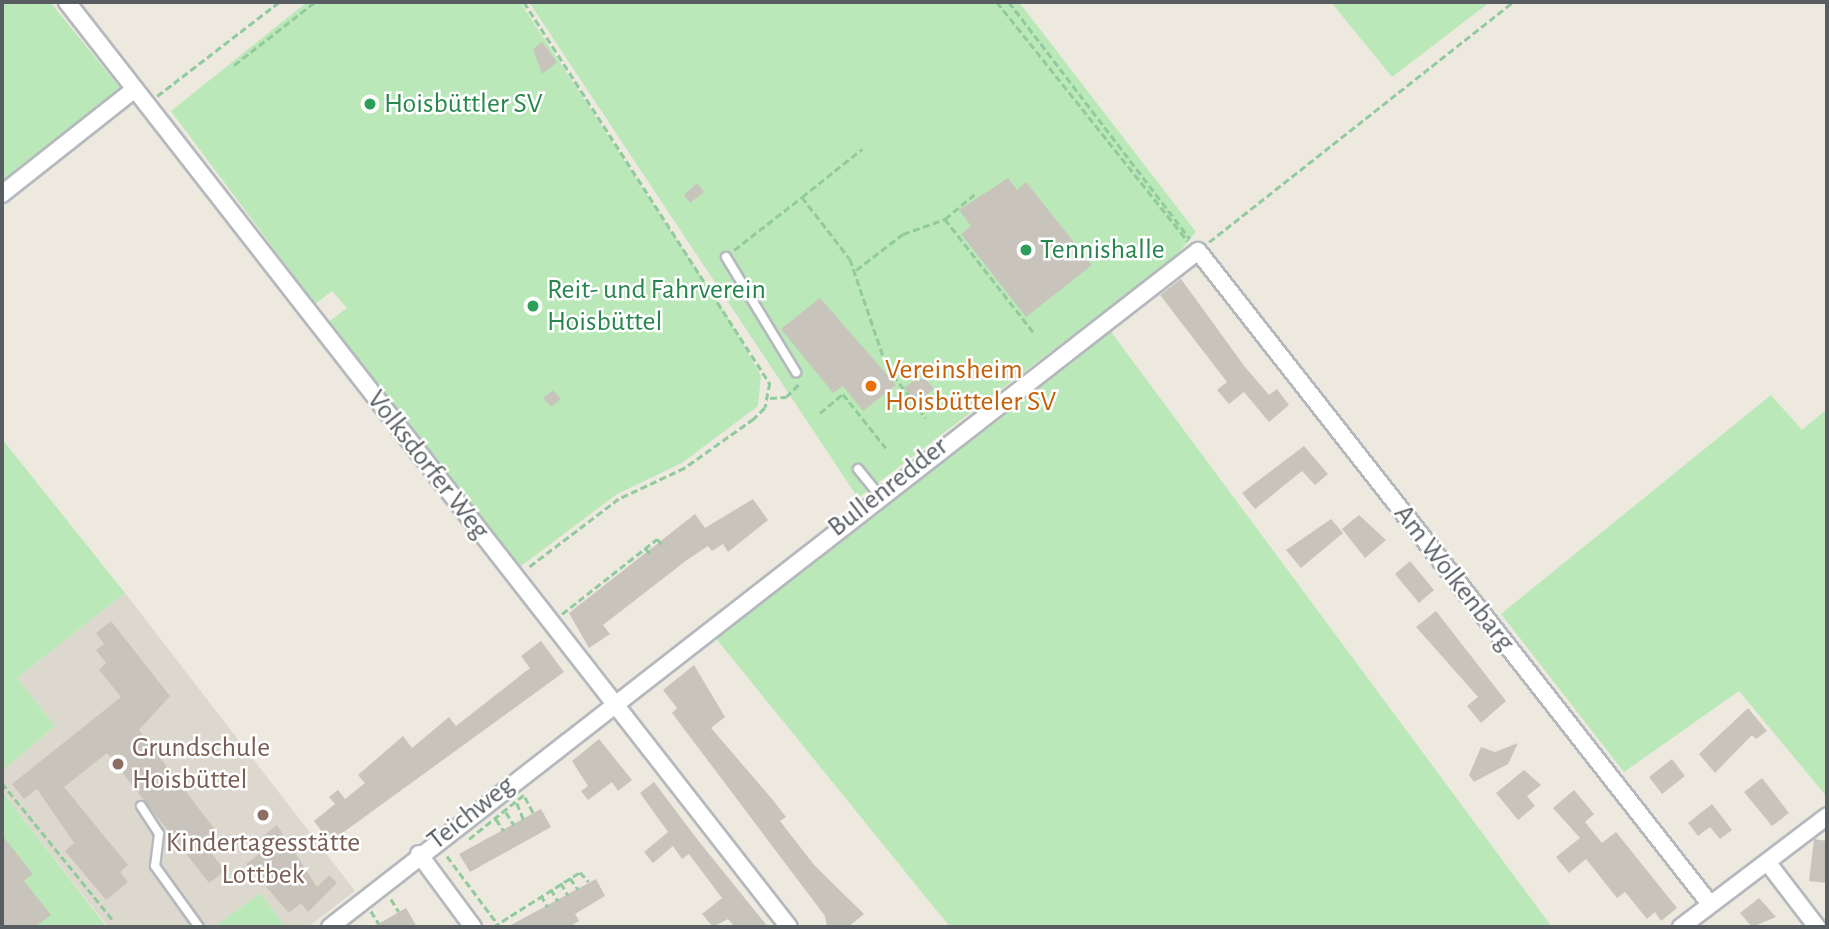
<!DOCTYPE html>
<html>
<head>
<meta charset="utf-8">
<style>
  body { margin:0 }
  #map { position:relative; width:1829px; height:929px; overflow:hidden; background:#ede9df; font-family:"Alegreya Sans",sans-serif }
  div>[style] { position:absolute }
  [style*='--x'] { left:calc(var(--x)*1px); top:calc(var(--y)*1px); width:calc(var(--w)*1px); rotate:calc(var(--a)*1deg) }
  .education>* { inset:0; background:#ddd8ce }
  .green>* { inset:0; background:#bbe8b8 }
  .building>* { inset:0; background:#c8c4bc }
  .path>* { height:2.5px; margin-top:-1.25px; transform-origin:0; background:repeating-linear-gradient(90deg,#91ca9d 0 7px,transparent 0 10.5px) }
  .roads { filter:drop-shadow(2px 0 #b5b9be) drop-shadow(-2px 0 #b5b9be) drop-shadow(0 2px #b5b9be) drop-shadow(0 -2px #b5b9be) }
  .lane>* { height:8px; margin:-4px; padding:0 4px; transform-origin:4px; border-radius:4px; background:#fff }
  .street>* { height:16px; margin:-8px; padding:0 8px; transform-origin:8px; border-radius:8px; background:#fff }
  .dots>* { width:19px; height:19px; translate:-50% -50%; box-sizing:border-box; border:4px solid #fff; border-radius:50% }
  span { translate:-50% -50%; white-space:nowrap; text-align:center; line-height:1.15; -webkit-text-stroke:5px #fff; paint-order:stroke }
  .leisure-label { font-size:28px; color:#27864d }
  .left { translate:0 -50%; text-align:left }
  .food-label { font-size:28px; color:#c56008 }
  .street-label { font-size:28px; color:#585d62 }
  .education-label { font-size:28px; color:#785e54 }
  .frame { position:absolute; inset:0; border:4px solid #585d62; pointer-events:none }
</style>
</head>
<body>
<div id="map">
  <div class="education">
    <i style="clip-path:polygon(125px 593px,355px 891px,308px 927px,285px 927px,261px 893px,214px 927px,108px 927px,2px 791px,2px 771px,55px 726px,17px 678px)"></i>
  </div>
  <div class="green">
    <i style="clip-path:polygon(2px 2px,50px 2px,122px 90px,2px 182px)"></i>
    <i style="clip-path:polygon(307px 2px,520px 2px,726px 314px,761px 376px,758px 406px,682px 463px,617px 494px,520px 567px,327px 323px,347px 308px,332px 291px,315px 304px,171px 111px)"></i>
    <i style="clip-path:polygon(529px 2px,1019px 2px,1196px 232px,1174px 258px,858px 498px)"></i>
    <i style="clip-path:polygon(1331px 2px,1490px 2px,1392px 77px)"></i>
    <i style="clip-path:polygon(1106px 325px,1552px 927px,950px 927px,714px 636px)"></i>
    <i style="clip-path:polygon(1771px 395px,1802px 430px,1827px 409px,1827px 797px,1739px 691px,1624px 772px,1501px 614px)"></i>
    <i style="clip-path:polygon(2px 439px,125px 593px,17px 678px,55px 726px,2px 771px)"></i>
    <i style="clip-path:polygon(2px 791px,106px 926px,105px 927px,2px 927px)"></i>
    <i style="clip-path:polygon(261px 893px,285px 927px,214px 927px,233px 913px)"></i>
  </div>
  <div class="building">
    <i style="clip-path:polygon(542px 42px,557px 62px,542px 74px,533px 49px)"></i>
    <i style="clip-path:polygon(1008px 178px,1017px 190px,1026px 182px,1092px 265px,1026px 317px,961px 234px,971px 226px,959px 210px)"></i>
    <i style="clip-path:polygon(697px 183px,704px 192px,690px 203px,684px 195px)"></i>
    <i style="clip-path:polygon(1181px 279px,1245px 367px,1269px 395px,1277px 389px,1289px 405px,1269px 422px,1244px 392px,1229px 404px,1217px 390px,1227px 382px,1160px 295px)"></i>
    <i style="clip-path:polygon(820px 298px,896px 385px,863px 411px,843px 386px,833px 393px,781px 329px)"></i>
    <i style="clip-path:polygon(916px 379px,926px 379px,934px 389px,916px 403px,904px 388px)"></i>
    <i style="clip-path:polygon(553px 390px,561px 399px,551px 407px,543px 398px)"></i>
    <i style="clip-path:polygon(1304px 446px,1328px 474px,1315px 485px,1302px 471px,1255px 509px,1242px 493px)"></i>
    <i style="clip-path:polygon(753px 499px,768px 520px,728px 552px,723px 544px,712px 551px,708px 546px,687px 560px,603px 625px,610px 634px,589px 648px,569px 613px,695px 514px,705px 528px)"></i>
    <i style="clip-path:polygon(1359px 515px,1386px 540px,1365px 558px,1342px 529px)"></i>
    <i style="clip-path:polygon(1331px 519px,1343px 533px,1301px 568px,1286px 550px)"></i>
    <i style="clip-path:polygon(1410px 561px,1434px 590px,1419px 603px,1395px 574px)"></i>
    <i style="clip-path:polygon(1436px 611px,1506px 701px,1481px 723px,1467px 706px,1478px 697px,1416px 627px)"></i>
    <i style="clip-path:polygon(111px 621px,170px 696px,139px 730px,216px 831px,203px 842px,225px 871px,209px 883px,107px 753px,64px 787px,128px 865px,120px 872px,128px 882px,106px 900px,65px 851px,74px 843px,37px 789px,24px 799px,12px 784px,121px 697px,99px 670px,106px 663px,96px 650px,104px 644px,96px 633px)"></i>
    <i style="clip-path:polygon(541px 641px,564px 672px,330px 842px,314px 821px,335px 804px,329px 797px,338px 790px,345px 799px,365px 783px,358px 775px,403px 736px,412px 748px,449px 717px,456px 726px,530px 668px,521px 656px)"></i>
    <i style="clip-path:polygon(694px 665px,725px 717px,711px 728px,772px 799px,786px 817px,780px 821px,815px 866px,864px 914px,848px 927px,827px 927px,825px 916px,672px 713px,677px 708px,663px 690px)"></i>
    <i style="clip-path:polygon(1748px 708px,1767px 731px,1756px 739px,1752px 735px,1715px 773px,1699px 754px)"></i>
    <i style="clip-path:polygon(599px 739px,632px 780px,618px 791px,612px 782px,588px 800px,581px 791px,588px 786px,572px 761px)"></i>
    <i style="clip-path:polygon(1518px 743px,1508px 764px,1474px 782px,1469px 775px,1481px 747px,1495px 752px)"></i>
    <i style="clip-path:polygon(1672px 759px,1685px 776px,1662px 794px,1649px 777px)"></i>
    <i style="clip-path:polygon(1524px 770px,1541px 785px,1527px 796px,1535px 806px,1518px 820px,1496px 793px)"></i>
    <i style="clip-path:polygon(1762px 778px,1789px 813px,1772px 826px,1744px 792px)"></i>
    <i style="clip-path:polygon(654px 782px,697px 839px,768px 927px,735px 927px,728px 919px,713px 927px,702px 914px,722px 898px,689px 854px,682px 859px,673px 846px,653px 863px,644px 852px,668px 832px,640px 793px)"></i>
    <i style="clip-path:polygon(1574px 790px,1594px 814px,1585px 822px,1602px 843px,1616px 832px,1677px 908px,1661px 921px,1655px 912px,1647px 919px,1625px 892px,1617px 898px,1586px 859px,1569px 873px,1556px 857px,1580px 838px,1553px 808px)"></i>
    <i style="clip-path:polygon(1712px 804px,1732px 830px,1720px 839px,1710px 827px,1698px 836px,1688px 823px)"></i>
    <i style="clip-path:polygon(541px 809px,551px 827px,470px 872px,459px 854px)"></i>
    <i style="clip-path:polygon(277px 825px,317px 887px,329px 875px,337px 883px,308px 912px,301px 903px,289px 913px,246px 864px,258px 855px,251px 846px)"></i>
    <i style="clip-path:polygon(2px 835px,33px 874px,24px 881px,51px 915px,35px 927px,2px 927px)"></i>
    <i style="clip-path:polygon(1814px 839px,1827px 841px,1827px 883px,1809px 881px)"></i>
    <i style="clip-path:polygon(596px 879px,605px 896px,575px 914px,579px 921px,569px 927px,507px 927px)"></i>
    <i style="clip-path:polygon(1759px 898px,1776px 917px,1752px 927px,1740px 913px)"></i>
    <i style="clip-path:polygon(406px 908px,417px 927px,373px 927px,392px 916px)"></i>
  </div>
  <div class="path">
    <i style="--x:524;--y:2;--w:454;--a:57.2"></i>
    <i style="--x:770;--y:383;--w:25;--a:101"></i>
    <i style="--x:765;--y:408;--w:16;--a:135"></i>
    <i style="--x:754;--y:419;--w:85;--a:144.6"></i>
    <i style="--x:685;--y:468;--w:73;--a:154.8"></i>
    <i style="--x:619;--y:499;--w:114;--a:142.8"></i>
    <i style="--x:997;--y:2;--w:306;--a:51.4"></i>
    <i style="--x:1009;--y:2;--w:298;--a:52.6"></i>
    <i style="--x:234;--y:65;--w:103;--a:-37.9"></i>
    <i style="--x:157;--y:96;--w:154;--a:-37.6"></i>
    <i style="--x:802;--y:197;--w:77;--a:-38.7"></i>
    <i style="--x:945;--y:219;--w:146;--a:52"></i>
    <i style="--x:1209;--y:242;--w:387;--a:-38.3"></i>
    <i style="--x:734;--y:250;--w:86;--a:-37.9"></i>
    <i style="--x:802;--y:197;--w:78;--a:52.3"></i>
    <i style="--x:850;--y:259;--w:114;--a:71.1"></i>
    <i style="--x:887;--y:367;--w:64;--a:52.6"></i>
    <i style="--x:856;--y:270;--w:59;--a:-37.5"></i>
    <i style="--x:903;--y:234;--w:45;--a:-19.7"></i>
    <i style="--x:945;--y:219;--w:39;--a:-40"></i>
    <i style="--x:770;--y:398;--w:16;--a:-4"></i>
    <i style="--x:786;--y:397;--w:21;--a:-45"></i>
    <i style="--x:820;--y:413;--w:30;--a:-40"></i>
    <i style="--x:843;--y:394;--w:69;--a:51.5"></i>
    <i style="--x:645;--y:548;--w:8;--a:45"></i>
    <i style="--x:562;--y:614;--w:121;--a:-38.3"></i>
    <i style="--x:657;--y:539;--w:8;--a:45"></i>
    <i style="--x:2;--y:783;--w:176;--a:51"></i>
    <i style="--x:525;--y:797;--w:19;--a:62"></i>
    <i style="--x:517;--y:803;--w:18;--a:68"></i>
    <i style="--x:506;--y:812;--w:15;--a:58"></i>
    <i style="--x:496;--y:819;--w:14;--a:56"></i>
    <i style="--x:469;--y:839;--w:73;--a:-38.9"></i>
    <i style="--x:447;--y:856;--w:84;--a:53.3"></i>
    <i style="--x:570;--y:878;--w:14;--a:54"></i>
    <i style="--x:561;--y:883;--w:14;--a:60"></i>
    <i style="--x:551;--y:889;--w:14;--a:60"></i>
    <i style="--x:541;--y:895;--w:14;--a:60"></i>
    <i style="--x:391;--y:899;--w:15;--a:58"></i>
    <i style="--x:371;--y:911;--w:15;--a:58"></i>
    <i style="--x:493;--y:927;--w:103;--a:-32.3"></i>
    <i style="--x:580;--y:872;--w:13;--a:48"></i>
  </div>
  <div class="roads">
    <div class="lane">
      <i style="--x:726;--y:257;--w:135;--a:58.7"></i>
      <i style="--x:858;--y:469;--w:32;--a:51"></i>
      <i style="--x:141;--y:806;--w:33;--a:57"></i>
      <i style="--x:159;--y:834;--w:32;--a:97"></i>
      <i style="--x:155;--y:866;--w:75;--a:54.2"></i>
    </div>
    <div class="street">
      <i style="--x:67;--y:2;--w:1173;--a:52.03"></i>
      <i style="--x:2;--y:194;--w:169;--a:-38.3"></i>
      <i style="--x:419;--y:854;--w:91;--a:53.5"></i>
      <i style="--x:1768;--y:863;--w:81;--a:52.6"></i>
      <i style="--x:330;--y:927;--w:1100;--a:-37.91"></i>
      <i style="--x:1198;--y:251;--w:830;--a:51.9"></i>
      <i style="--x:1681;--y:927;--w:183;--a:-37.2"></i>
    </div>
  </div>
  <div class="dots">
    <i style="left:370px;top:104px;background:#2e9e5b"></i>
    <i style="left:1026px;top:250px;background:#2e9e5b"></i>
    <i style="left:533px;top:306px;background:#2e9e5b"></i>
    <i style="left:871px;top:386px;background:#e8710a"></i>
    <i style="left:118px;top:764px;background:#8d6e63"></i>
    <i style="left:263px;top:815px;background:#8d6e63"></i>
  </div>
  <div class="leisure-label">
    <span class="left" style="left:384px;top:104px">Hoisbüttler SV</span>
    <span class="left" style="left:1040px;top:250px">Tennishalle</span>
    <span class="left" style="left:547px;top:306px">Reit- und Fahrverein<br>Hoisbüttel</span>
  </div>
  <div class="food-label">
    <span class="left" style="left:885px;top:386px">Vereinsheim<br>Hoisbütteler SV</span>
  </div>
  <div class="street-label">
    <span style="left:428px;top:465px;rotate:52deg">Volksdorfer Weg</span>
    <span style="left:888px;top:487px;rotate:-38deg">Bullenredder</span>
    <span style="left:1454px;top:578px;rotate:52deg">Am Wolkenbarg</span>
    <span style="left:471px;top:813px;rotate:-38deg">Teichweg</span>
  </div>
  <div class="education-label">
    <span class="left" style="left:132px;top:764px">Grundschule<br>Hoisbüttel</span>
    <span style="left:263px;top:859px">Kindertagesstätte<br>Lottbek</span>
  </div>
  <div class="frame"></div>
</div>
</body>
</html>
